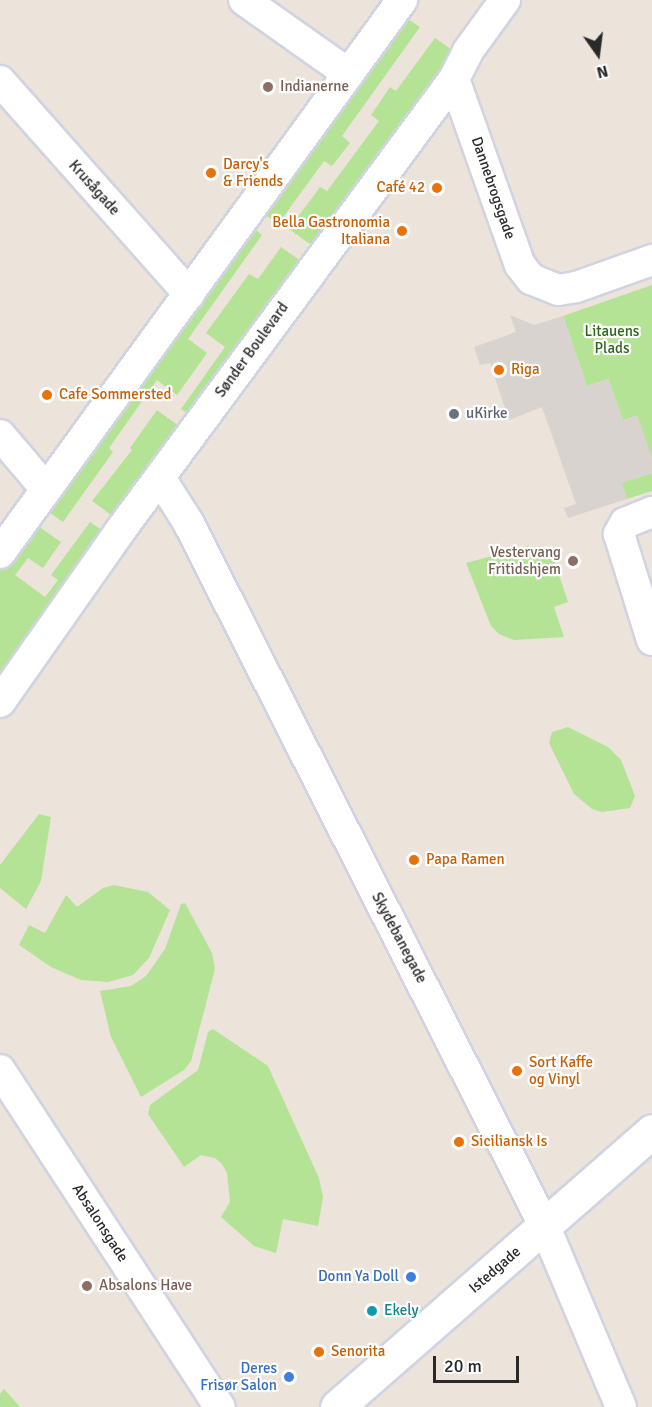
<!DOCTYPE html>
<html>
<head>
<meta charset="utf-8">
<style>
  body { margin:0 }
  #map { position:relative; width:652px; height:1407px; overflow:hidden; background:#ece3db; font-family:Signika,sans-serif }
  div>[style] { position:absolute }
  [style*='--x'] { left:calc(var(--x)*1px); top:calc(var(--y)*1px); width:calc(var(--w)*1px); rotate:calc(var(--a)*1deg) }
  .green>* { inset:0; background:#b4e396 }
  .plaza>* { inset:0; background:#d8d3ce }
  .roads { filter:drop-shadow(2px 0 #d0d4e2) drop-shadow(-2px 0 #d0d4e2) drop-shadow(0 2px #d0d4e2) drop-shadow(0 -2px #d0d4e2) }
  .street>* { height:30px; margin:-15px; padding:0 15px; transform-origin:15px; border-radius:15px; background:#fff }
  .secondary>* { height:33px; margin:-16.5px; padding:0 16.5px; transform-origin:16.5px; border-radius:16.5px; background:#fff }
  .dots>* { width:16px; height:16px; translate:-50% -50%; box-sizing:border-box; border:3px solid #fff; border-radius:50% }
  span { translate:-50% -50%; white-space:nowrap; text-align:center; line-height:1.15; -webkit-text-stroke:4.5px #fff; paint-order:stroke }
  .education-label { font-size:15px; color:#785e54 }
  .left { translate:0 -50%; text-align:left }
  .right { translate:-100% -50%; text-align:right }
  .food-label { font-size:15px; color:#c56008 }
  .street-label { font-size:15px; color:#292929 }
  .park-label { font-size:15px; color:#2d6619 }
  .worship-label { font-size:15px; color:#5b616d }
  .shop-label { font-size:15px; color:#366cbe }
  .culture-label { font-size:15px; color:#0d838f }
  .north { position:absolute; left:568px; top:24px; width:60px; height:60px; -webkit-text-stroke:4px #fff; paint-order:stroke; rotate:166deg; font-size:16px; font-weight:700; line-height:24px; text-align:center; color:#292929 }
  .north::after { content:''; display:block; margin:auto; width:21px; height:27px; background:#292929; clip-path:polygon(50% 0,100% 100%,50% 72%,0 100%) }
  .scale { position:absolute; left:433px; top:1356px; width:86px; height:27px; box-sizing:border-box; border:3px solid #292929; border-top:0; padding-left:8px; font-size:18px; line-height:21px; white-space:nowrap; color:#292929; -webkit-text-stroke:4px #fff; paint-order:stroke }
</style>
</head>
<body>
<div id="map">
  <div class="green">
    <i style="clip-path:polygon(402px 15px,420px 27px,342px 136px,350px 143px,332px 166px,324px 161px,278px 224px,260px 211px)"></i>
    <i style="clip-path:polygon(435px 38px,455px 52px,314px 247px,289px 229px,320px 187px,327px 191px,379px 121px,371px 115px,390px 87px,396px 91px)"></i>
    <i style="clip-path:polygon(249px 224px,262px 235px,188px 339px,207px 353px,177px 395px,157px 380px,109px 448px,113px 452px,63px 522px,46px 510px)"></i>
    <i style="clip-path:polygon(281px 247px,302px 262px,194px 417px,181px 409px,225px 347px,206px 333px,249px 274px,258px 279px)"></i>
    <i style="clip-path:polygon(652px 285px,652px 458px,637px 416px,623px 420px,608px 379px,587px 386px,563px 316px)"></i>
    <i style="clip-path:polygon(157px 410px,183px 429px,118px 520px,92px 501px,132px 450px,130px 448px)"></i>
    <i style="clip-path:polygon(652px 473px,652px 491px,627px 499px,621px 483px)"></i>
    <i style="clip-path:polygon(90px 522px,107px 534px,0 680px,0 571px,35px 524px,61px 542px,43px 568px,28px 558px,15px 575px,45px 597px,58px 580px,51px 575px)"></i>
    <i style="clip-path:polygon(528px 546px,544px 550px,553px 557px,568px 602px,554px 607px,564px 637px,514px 640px,499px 634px,491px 626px,466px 563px)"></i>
    <i style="clip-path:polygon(568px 727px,608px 747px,621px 760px,635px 796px,630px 808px,602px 812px,592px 809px,574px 794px,549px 743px,552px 732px)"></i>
    <i style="clip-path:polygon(39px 814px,51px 817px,41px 881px,26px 909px,0 888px,0 865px)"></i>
    <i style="clip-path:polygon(114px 885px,148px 892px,170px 910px,149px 958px,133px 975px,108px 982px,81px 980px,51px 967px,19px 945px,29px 925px,45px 933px,66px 895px,77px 907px,103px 888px)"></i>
    <i style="clip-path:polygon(185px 903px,212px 953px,215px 969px,191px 1061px,184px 1070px,141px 1097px,111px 1037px,100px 991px,131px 986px,146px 976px,165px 949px,181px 904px)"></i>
    <i style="clip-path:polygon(213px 1029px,268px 1066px,319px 1178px,323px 1197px,318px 1226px,283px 1219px,276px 1253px,254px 1246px,221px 1217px,230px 1202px,227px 1173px,222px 1164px,215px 1158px,201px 1155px,184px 1167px,148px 1114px,150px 1105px,198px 1070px,208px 1032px)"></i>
    <i style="clip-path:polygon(4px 1389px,20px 1407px,0 1407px,0 1394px)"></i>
  </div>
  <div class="plaza">
    <i style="clip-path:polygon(510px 315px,534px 325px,563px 316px,587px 386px,608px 379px,623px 420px,637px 415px,652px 458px,652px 473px,622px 483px,627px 499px,568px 518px,564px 508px,576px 504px,542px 407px,509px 420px,490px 363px,480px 365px,474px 347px,516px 332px)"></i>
  </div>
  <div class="roads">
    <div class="street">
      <i style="--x:244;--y:0;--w:128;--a:35.2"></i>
      <i style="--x:454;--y:79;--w:197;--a:70.5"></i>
      <i style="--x:520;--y:265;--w:18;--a:52"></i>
      <i style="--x:531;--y:279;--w:29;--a:22"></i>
      <i style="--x:558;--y:290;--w:18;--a:-9"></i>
      <i style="--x:576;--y:287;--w:81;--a:-19.6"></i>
      <i style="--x:0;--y:81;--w:285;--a:48.4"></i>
      <i style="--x:0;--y:435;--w:71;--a:49.6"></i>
      <i style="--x:160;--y:478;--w:52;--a:57.5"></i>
      <i style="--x:188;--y:522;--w:790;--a:63.14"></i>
      <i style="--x:545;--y:1227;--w:195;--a:67.1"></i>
      <i style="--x:652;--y:512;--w:29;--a:158"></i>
      <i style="--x:625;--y:523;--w:13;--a:119"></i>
      <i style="--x:619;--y:534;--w:111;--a:72.7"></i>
      <i style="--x:0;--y:553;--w:684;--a:-53.98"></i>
      <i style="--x:0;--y:702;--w:209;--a:-54.9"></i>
      <i style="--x:120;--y:531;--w:562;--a:-53.54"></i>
      <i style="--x:454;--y:79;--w:31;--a:-63"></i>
      <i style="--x:468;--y:51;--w:63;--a:-54"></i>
      <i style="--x:0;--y:1070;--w:402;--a:56.9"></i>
    </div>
    <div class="secondary">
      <i style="--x:337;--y:1407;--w:419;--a:-41.2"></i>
    </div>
  </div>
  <div class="dots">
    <i style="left:268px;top:87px;background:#8d6e63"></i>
    <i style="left:211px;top:173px;background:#e8710a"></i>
    <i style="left:437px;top:188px;background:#e8710a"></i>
    <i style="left:402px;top:231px;background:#e8710a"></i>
    <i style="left:499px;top:370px;background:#e8710a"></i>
    <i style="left:47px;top:395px;background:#e8710a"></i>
    <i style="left:454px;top:414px;background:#6b7280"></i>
    <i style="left:573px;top:561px;background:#8d6e63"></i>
    <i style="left:414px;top:860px;background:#e8710a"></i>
    <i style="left:517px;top:1071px;background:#e8710a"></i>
    <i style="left:459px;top:1142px;background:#e8710a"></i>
    <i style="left:411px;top:1277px;background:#3f7fe0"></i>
    <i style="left:87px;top:1286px;background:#8d6e63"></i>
    <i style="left:372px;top:1311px;background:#0f9aa8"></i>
    <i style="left:319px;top:1352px;background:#e8710a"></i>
    <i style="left:289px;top:1377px;background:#3f7fe0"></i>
  </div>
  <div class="education-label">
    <span class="left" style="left:280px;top:87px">Indianerne</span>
    <span class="right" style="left:561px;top:561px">Vestervang<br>Fritidshjem</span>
    <span class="left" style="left:99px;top:1286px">Absalons Have</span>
  </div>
  <div class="food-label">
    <span class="left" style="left:223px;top:173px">Darcy's<br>&amp; Friends</span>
    <span class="right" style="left:425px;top:188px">Café 42</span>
    <span class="right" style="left:390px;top:231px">Bella Gastronomia<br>Italiana</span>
    <span class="left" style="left:511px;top:370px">Riga</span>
    <span class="left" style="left:59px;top:395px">Cafe Sommersted</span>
    <span class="left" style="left:426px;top:860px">Papa Ramen</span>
    <span class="left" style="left:529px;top:1071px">Sort Kaffe<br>og Vinyl</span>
    <span class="left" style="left:471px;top:1142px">Siciliansk Is</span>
    <span class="left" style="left:331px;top:1352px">Senorita</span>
  </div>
  <div class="street-label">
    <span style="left:94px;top:188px;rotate:48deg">Krusågade</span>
    <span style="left:493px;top:188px;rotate:71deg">Dannebrogsgade</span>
    <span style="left:252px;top:350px;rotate:-54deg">Sønder Boulevard</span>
    <span style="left:399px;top:938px;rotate:62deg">Skydebanegade</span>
    <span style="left:100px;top:1223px;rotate:57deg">Absalonsgade</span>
    <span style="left:495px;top:1270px;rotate:-41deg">Istedgade</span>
  </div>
  <div class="park-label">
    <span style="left:612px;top:340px">Litauens<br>Plads</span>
  </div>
  <div class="worship-label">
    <span class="left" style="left:466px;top:414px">uKirke</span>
  </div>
  <div class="shop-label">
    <span class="right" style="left:399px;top:1277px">Donn Ya Doll</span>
    <span class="right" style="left:277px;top:1377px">Deres<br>Frisør Salon</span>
  </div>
  <div class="culture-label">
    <span class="left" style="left:384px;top:1311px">Ekely</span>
  </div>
  <div class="north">N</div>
  <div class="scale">20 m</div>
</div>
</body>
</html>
